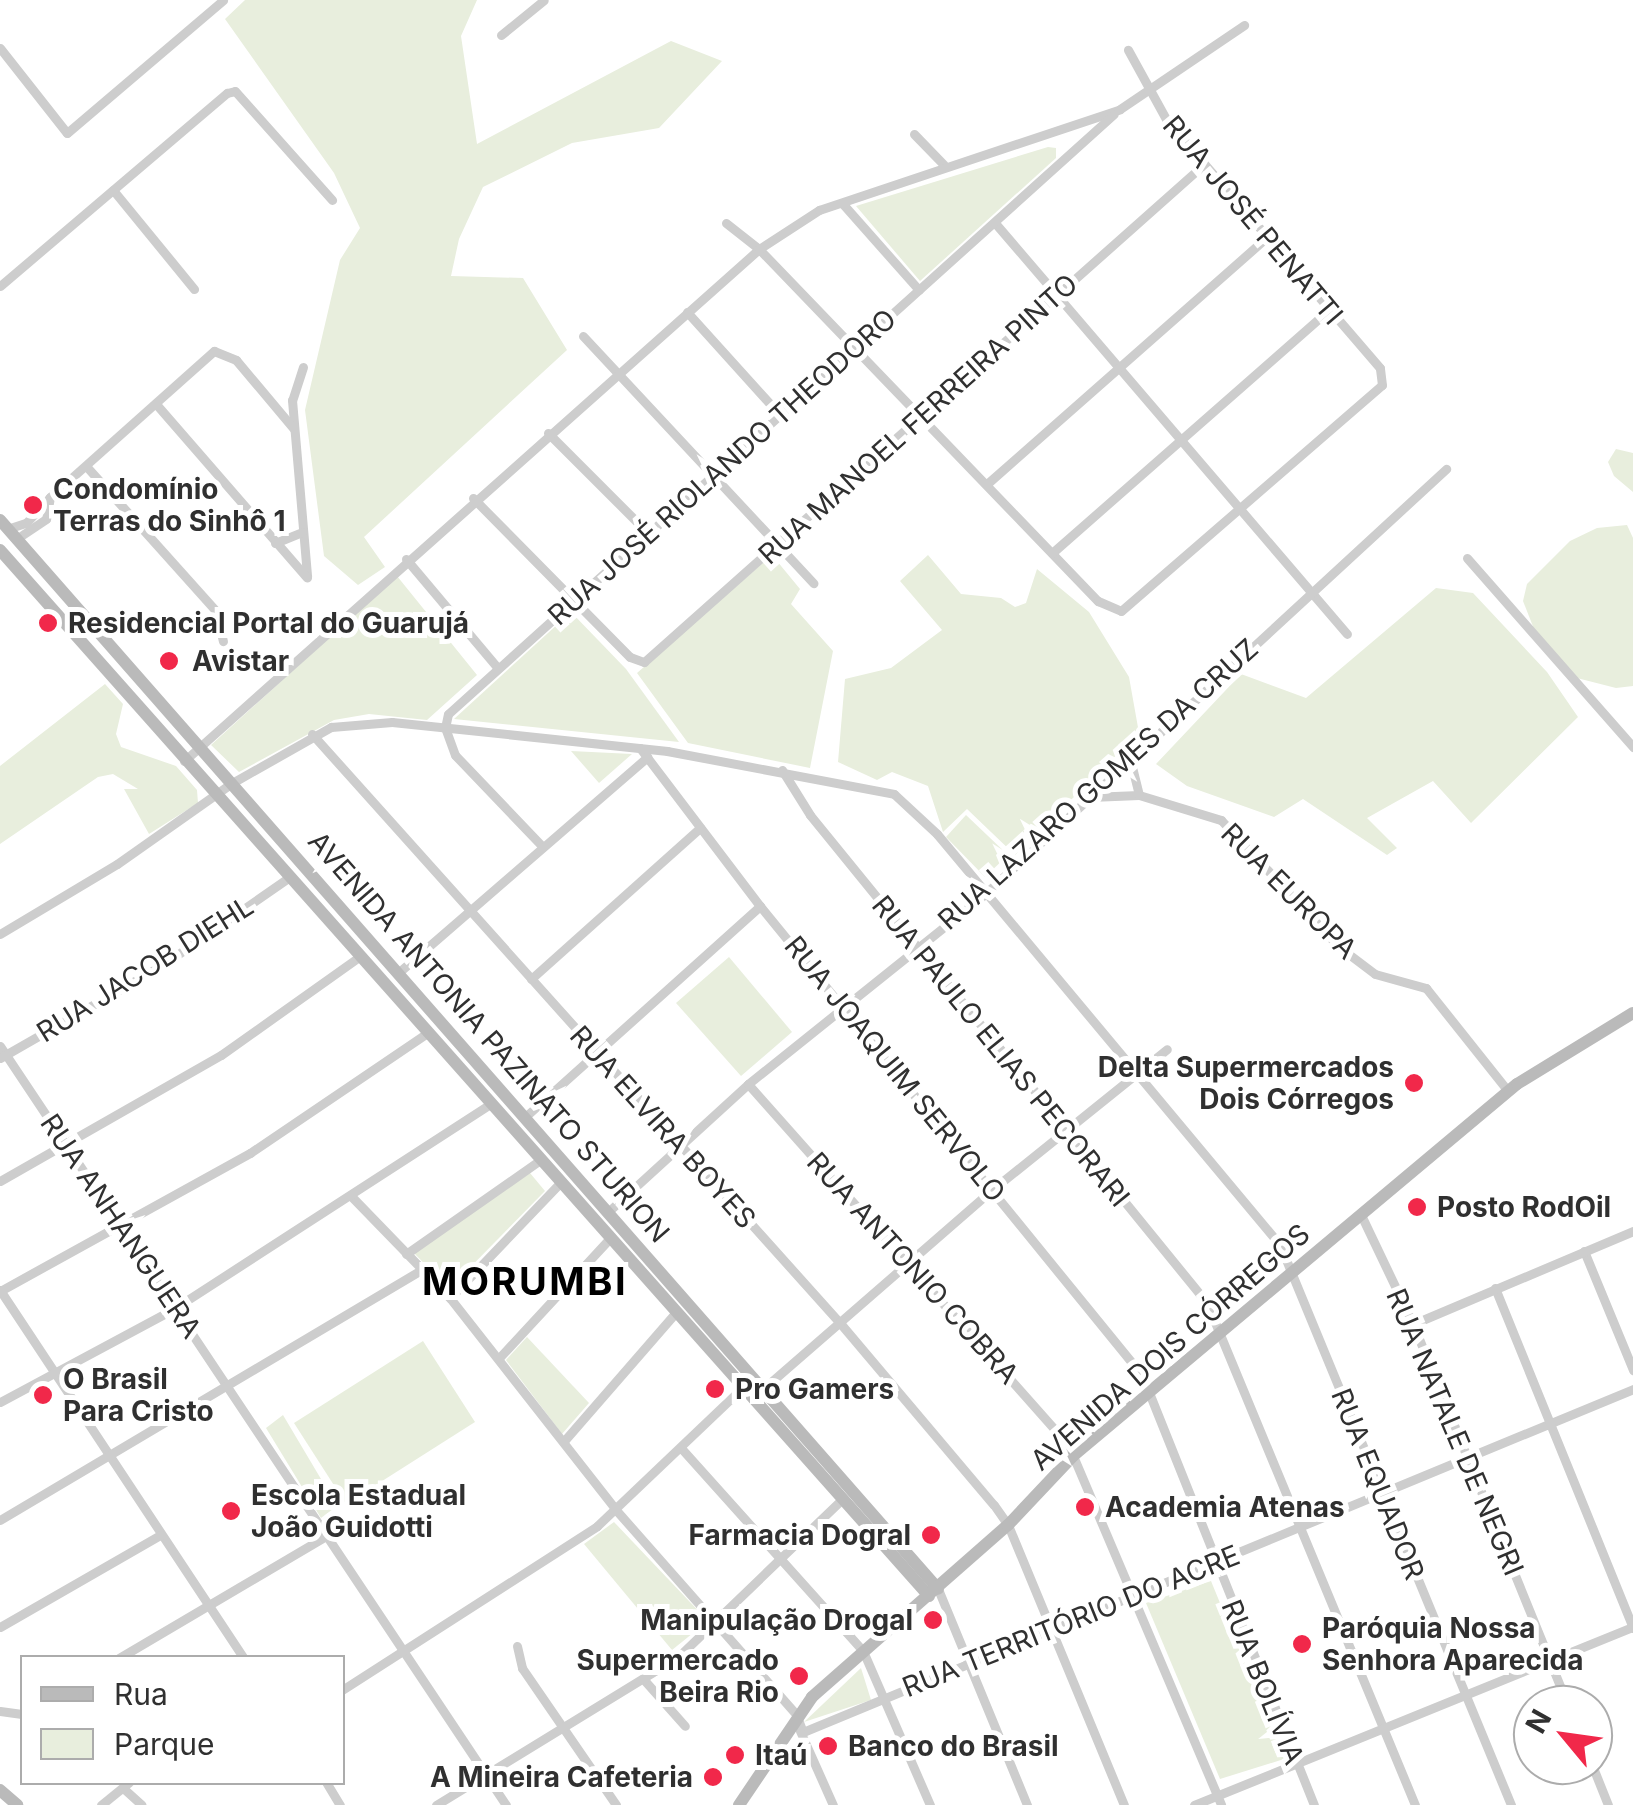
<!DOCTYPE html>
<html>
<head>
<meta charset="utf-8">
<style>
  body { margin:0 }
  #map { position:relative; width:1633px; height:1805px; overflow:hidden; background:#fff; font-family:Inter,sans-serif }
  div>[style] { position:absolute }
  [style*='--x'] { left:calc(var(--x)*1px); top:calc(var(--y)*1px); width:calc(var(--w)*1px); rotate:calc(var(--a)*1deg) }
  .green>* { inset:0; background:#e8eedd }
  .street>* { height:9px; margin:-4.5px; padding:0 4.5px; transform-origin:4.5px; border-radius:4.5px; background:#cdcdcd }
  .secondary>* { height:12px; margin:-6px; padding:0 6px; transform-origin:6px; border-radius:6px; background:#bababa }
  .dots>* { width:28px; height:28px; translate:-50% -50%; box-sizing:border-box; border:5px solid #fff; border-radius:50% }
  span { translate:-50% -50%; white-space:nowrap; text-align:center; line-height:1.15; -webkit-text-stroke:10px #fff; paint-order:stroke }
  .street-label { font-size:28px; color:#303030 }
  .poi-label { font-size:28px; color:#303030; font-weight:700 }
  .left { translate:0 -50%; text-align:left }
  .right { translate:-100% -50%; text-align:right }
  .district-label { font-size:38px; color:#000; font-weight:700; letter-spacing:2.5px }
  .legend { position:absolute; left:20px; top:1655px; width:325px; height:130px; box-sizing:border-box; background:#fff; border:2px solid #acacac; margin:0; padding:12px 18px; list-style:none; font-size:30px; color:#303030 }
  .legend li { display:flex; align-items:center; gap:20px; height:50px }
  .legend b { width:50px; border:2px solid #acacac }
  .north { position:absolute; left:1513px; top:1685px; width:100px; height:100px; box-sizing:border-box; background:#fff; border:2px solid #acacac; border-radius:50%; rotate:299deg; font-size:28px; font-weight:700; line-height:40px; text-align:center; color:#303030 }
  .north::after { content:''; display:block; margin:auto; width:35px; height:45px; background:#f1284a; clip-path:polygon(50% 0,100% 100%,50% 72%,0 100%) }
</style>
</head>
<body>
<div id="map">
  <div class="green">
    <i style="clip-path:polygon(245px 0,477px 0,461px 36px,477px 144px,671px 41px,722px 61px,659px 128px,572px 143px,483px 187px,459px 239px,451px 276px,523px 278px,567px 350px,364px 537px,385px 567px,358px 585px,324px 556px,305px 410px,340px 260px,360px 228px,334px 173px,225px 19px)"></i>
    <i style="clip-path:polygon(1048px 147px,1056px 148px,1056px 158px,920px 281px,856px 206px)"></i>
    <i style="clip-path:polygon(1616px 449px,1633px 453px,1633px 492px,1614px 476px,1608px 462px)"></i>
    <i style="clip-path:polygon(1627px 525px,1633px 538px,1633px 686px,1616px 688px,1573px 677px,1534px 629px,1523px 601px,1527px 584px,1570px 541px,1597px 528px)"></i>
    <i style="clip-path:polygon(772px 555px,800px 589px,791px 604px,833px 651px,810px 768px,688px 743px,637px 673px)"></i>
    <i style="clip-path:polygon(928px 555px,961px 594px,1001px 598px,1015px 607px,1026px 603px,1037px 569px,1089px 612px,1129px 677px,1139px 733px,1015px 855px,967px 809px,943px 832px,928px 786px,892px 772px,877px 780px,838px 762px,845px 679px,891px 668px,942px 630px,900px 581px)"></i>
    <i style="clip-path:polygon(397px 576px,477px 675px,427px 720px,369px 714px,334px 720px,239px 772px,211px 745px)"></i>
    <i style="clip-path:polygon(1436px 588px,1473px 593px,1547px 672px,1578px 717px,1471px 823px,1433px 781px,1367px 818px,1397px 848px,1387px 855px,1303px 799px,1274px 817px,1187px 786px,1156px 764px,1241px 674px,1306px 698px)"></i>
    <i style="clip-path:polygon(571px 612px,626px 669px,679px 742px,454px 719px)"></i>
    <i style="clip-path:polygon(105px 684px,123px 704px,116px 734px,121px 747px,176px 766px,197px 790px,198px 803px,149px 834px,124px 789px,138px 789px,113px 774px,98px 777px,0 844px,0 766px)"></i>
    <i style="clip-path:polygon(571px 751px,632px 754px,599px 783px)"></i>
    <i style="clip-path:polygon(966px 815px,1008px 855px,985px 877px,946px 837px)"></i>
    <i style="clip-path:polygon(729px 957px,792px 1032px,741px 1076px,676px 1003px)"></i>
    <i style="clip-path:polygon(530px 1173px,545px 1191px,449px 1289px,413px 1252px)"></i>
    <i style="clip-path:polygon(527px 1337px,589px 1403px,562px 1434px,506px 1360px)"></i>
    <i style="clip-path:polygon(423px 1341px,475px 1422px,346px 1504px,294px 1423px)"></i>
    <i style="clip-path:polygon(283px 1415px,337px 1506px,321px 1518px,266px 1428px)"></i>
    <i style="clip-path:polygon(614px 1522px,708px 1621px,672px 1650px,584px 1544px)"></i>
    <i style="clip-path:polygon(1211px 1581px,1284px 1759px,1220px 1779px,1146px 1603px)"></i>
    <i style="clip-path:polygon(861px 1668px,871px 1700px,804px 1722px)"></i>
  </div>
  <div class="street">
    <i style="--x:501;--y:35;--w:55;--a:-39.1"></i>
    <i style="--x:0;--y:48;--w:108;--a:51.8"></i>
    <i style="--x:67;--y:133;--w:205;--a:-40.4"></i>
    <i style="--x:914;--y:134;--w:43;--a:45.9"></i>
    <i style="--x:113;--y:190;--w:128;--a:50.7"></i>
    <i style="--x:842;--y:203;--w:116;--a:48.5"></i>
    <i style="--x:726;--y:223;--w:42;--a:38.2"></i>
    <i style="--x:759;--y:249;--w:489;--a:46.1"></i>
    <i style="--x:1098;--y:601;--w:25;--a:23"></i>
    <i style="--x:1121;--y:611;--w:345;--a:-40.9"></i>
    <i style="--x:1382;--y:385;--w:17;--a:-97"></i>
    <i style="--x:1380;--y:368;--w:328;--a:-130.7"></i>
    <i style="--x:1166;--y:119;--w:79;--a:-118.8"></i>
    <i style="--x:995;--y:223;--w:541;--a:49.42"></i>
    <i style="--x:0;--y:286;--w:298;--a:-40.4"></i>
    <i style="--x:227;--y:93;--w:8;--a:-14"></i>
    <i style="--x:235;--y:91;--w:146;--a:48.3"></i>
    <i style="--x:687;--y:312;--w:139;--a:47.9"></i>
    <i style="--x:583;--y:336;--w:338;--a:47"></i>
    <i style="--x:303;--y:367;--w:35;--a:108"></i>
    <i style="--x:292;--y:400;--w:177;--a:85.1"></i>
    <i style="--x:156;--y:404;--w:230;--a:49"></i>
    <i style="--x:548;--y:433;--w:140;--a:45"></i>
    <i style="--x:86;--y:466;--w:195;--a:48.1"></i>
    <i style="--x:216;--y:611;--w:31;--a:77"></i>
    <i style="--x:988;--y:483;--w:369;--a:-41.4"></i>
    <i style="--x:50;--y:497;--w:220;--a:-41.7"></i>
    <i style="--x:214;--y:351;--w:24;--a:22"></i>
    <i style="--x:236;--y:360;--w:90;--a:50"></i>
    <i style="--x:473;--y:498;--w:223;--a:45.4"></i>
    <i style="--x:630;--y:657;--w:15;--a:20"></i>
    <i style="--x:644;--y:662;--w:748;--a:-41.64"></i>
    <i style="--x:7;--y:529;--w:20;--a:-18"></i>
    <i style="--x:26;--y:523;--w:35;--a:-47"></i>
    <i style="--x:50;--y:497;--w:22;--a:100"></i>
    <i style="--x:46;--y:519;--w:36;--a:146"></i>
    <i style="--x:275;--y:543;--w:29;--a:-22"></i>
    <i style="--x:1052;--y:553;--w:368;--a:-41.3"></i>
    <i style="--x:1467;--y:558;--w:252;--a:48.7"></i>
    <i style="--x:406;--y:559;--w:141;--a:49.9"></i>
    <i style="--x:312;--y:734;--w:791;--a:48.13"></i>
    <i style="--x:840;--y:1323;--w:238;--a:49.8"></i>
    <i style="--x:994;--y:1505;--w:24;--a:55"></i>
    <i style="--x:1008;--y:1525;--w:303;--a:67.5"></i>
    <i style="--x:640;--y:748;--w:198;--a:52.8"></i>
    <i style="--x:760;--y:906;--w:605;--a:50.84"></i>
    <i style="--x:1142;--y:1375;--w:463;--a:68.2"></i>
    <i style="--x:184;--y:761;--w:770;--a:-41.68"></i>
    <i style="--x:759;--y:249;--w:72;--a:-33"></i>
    <i style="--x:819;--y:210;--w:317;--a:-18.5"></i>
    <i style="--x:1120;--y:109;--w:150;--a:-34.1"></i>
    <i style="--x:782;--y:770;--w:53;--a:58.1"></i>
    <i style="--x:810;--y:815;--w:629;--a:50.87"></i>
    <i style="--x:1207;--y:1303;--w:543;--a:67.49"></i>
    <i style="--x:1139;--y:795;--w:86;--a:17"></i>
    <i style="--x:1221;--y:820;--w:172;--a:47.1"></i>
    <i style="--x:1338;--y:946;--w:46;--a:37.1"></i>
    <i style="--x:1375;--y:974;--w:53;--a:15.4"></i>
    <i style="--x:1426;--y:988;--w:132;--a:51.5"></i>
    <i style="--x:1090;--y:797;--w:49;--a:-2.3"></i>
    <i style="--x:1139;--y:795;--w:36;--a:-104"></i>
    <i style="--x:541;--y:845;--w:124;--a:-133.7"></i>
    <i style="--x:455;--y:755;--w:29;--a:-110"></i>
    <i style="--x:445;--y:728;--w:14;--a:-78"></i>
    <i style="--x:448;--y:714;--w:896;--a:-42.02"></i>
    <i style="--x:0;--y:934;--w:136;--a:-30.9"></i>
    <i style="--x:117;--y:864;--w:141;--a:-35.2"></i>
    <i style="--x:232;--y:783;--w:114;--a:-29.5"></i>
    <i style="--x:331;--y:727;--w:61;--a:-4.7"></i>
    <i style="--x:392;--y:722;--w:277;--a:6"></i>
    <i style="--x:667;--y:751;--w:231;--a:10.7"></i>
    <i style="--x:894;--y:794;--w:59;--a:42.9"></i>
    <i style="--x:937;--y:834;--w:535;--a:50.15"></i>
    <i style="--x:1280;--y:1245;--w:606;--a:67.58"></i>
    <i style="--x:398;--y:973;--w:330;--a:-40.9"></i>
    <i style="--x:531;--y:979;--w:227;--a:-41.8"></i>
    <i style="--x:0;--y:1046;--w:912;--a:56.31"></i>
    <i style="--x:0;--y:1058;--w:189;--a:-29.8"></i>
    <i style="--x:164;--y:964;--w:151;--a:-34.7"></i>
    <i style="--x:748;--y:1084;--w:482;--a:48.4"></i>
    <i style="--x:1068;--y:1444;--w:392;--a:67"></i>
    <i style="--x:525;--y:1117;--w:316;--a:-41.9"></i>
    <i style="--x:0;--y:1181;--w:254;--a:-29.7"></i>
    <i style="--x:221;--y:1055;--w:169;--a:-35.4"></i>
    <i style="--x:352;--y:1197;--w:141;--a:45.9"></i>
    <i style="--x:450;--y:1298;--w:269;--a:51.9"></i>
    <i style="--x:616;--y:1510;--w:272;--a:48.6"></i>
    <i style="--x:796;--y:1714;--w:19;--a:69"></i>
    <i style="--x:803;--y:1732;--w:898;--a:-22.45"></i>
    <i style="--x:609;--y:1211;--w:188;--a:-42.4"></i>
    <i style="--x:748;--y:1084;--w:305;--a:-38.7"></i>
    <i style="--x:986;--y:893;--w:626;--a:-42.67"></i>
    <i style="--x:1362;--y:1217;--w:119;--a:64.5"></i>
    <i style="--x:1413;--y:1324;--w:411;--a:67.9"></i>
    <i style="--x:1584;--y:1251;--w:129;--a:67.6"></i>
    <i style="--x:406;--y:1254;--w:164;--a:-35"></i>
    <i style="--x:1495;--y:1288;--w:367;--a:67.9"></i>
    <i style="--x:0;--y:1290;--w:442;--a:56.5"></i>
    <i style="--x:0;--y:1291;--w:286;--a:-28.9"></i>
    <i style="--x:250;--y:1153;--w:214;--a:-34.1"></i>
    <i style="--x:450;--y:1298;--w:162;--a:-46.3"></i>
    <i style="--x:1413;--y:1324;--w:239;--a:-22.9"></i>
    <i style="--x:499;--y:1358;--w:163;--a:-47.2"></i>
    <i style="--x:764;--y:1388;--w:303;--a:-41"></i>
    <i style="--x:993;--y:1189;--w:223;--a:-38.8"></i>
    <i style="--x:0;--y:1402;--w:199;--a:-28.2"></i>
    <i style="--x:175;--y:1308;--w:375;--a:-32.9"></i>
    <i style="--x:564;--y:1441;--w:171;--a:-49"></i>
    <i style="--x:681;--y:1448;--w:273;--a:48.1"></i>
    <i style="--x:863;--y:1651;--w:168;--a:66.5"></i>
    <i style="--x:0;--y:1520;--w:490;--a:-30.7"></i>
    <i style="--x:938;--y:1589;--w:234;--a:67.6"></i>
    <i style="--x:0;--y:1627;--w:185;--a:-29.9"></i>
    <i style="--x:517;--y:1646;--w:23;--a:77"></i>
    <i style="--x:522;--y:1668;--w:166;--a:55.5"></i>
    <i style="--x:119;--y:1658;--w:240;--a:-30.5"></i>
    <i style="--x:645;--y:1681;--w:60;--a:48.4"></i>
    <i style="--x:342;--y:1690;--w:303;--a:-32.7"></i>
    <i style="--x:597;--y:1526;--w:202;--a:-43.6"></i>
    <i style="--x:0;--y:1711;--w:22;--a:8"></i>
    <i style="--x:800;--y:1731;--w:81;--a:66"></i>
    <i style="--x:1592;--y:1765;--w:43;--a:68.2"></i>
    <i style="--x:326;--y:1782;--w:27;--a:59"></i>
    <i style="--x:123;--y:1788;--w:25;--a:42"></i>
    <i style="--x:101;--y:1805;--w:36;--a:-39"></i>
    <i style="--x:436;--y:1805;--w:285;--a:-31.5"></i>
    <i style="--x:679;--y:1656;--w:228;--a:-43.9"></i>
    <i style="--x:1194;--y:1805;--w:474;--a:-22.1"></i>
  </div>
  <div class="secondary">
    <i style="--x:0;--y:520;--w:1422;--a:48.73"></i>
    <i style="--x:0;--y:550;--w:1399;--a:48.39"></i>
    <i style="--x:0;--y:1790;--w:23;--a:41"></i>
    <i style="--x:739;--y:1805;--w:130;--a:-55.9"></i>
    <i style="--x:812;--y:1697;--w:261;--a:-41.3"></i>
    <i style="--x:1008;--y:1525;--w:95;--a:-46.7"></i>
    <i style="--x:1073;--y:1456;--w:579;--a:-39.96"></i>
    <i style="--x:1517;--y:1084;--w:136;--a:-31.5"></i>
  </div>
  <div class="dots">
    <i style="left:33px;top:505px;background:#f1284a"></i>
    <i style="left:48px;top:623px;background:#f1284a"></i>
    <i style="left:169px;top:661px;background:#f1284a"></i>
    <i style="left:1414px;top:1083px;background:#f1284a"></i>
    <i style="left:1417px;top:1207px;background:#f1284a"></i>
    <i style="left:715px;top:1389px;background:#f1284a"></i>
    <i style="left:43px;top:1395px;background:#f1284a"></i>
    <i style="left:1085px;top:1507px;background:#f1284a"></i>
    <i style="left:231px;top:1511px;background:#f1284a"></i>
    <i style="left:931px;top:1535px;background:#f1284a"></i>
    <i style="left:933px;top:1620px;background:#f1284a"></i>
    <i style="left:1302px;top:1644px;background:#f1284a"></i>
    <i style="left:799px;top:1676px;background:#f1284a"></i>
    <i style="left:828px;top:1746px;background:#f1284a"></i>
    <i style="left:735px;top:1755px;background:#f1284a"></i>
    <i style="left:713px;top:1777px;background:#f1284a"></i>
  </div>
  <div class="street-label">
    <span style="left:1253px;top:220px;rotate:50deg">RUA JOSÉ PENATTI</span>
    <span style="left:918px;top:419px;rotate:-42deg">RUA MANOEL FERREIRA PINTO</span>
    <span style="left:722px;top:467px;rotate:-42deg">RUA JOSÉ RIOLANDO THEODORO</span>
    <span style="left:1098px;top:784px;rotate:-42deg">RUA LAZARO GOMES DA CRUZ</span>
    <span style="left:1289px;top:891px;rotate:45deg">RUA EUROPA</span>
    <span style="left:145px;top:969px;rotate:-32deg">RUA JACOB DIEHL</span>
    <span style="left:489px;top:1037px;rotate:49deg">AVENIDA ANTONIA PAZINATO STURION</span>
    <span style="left:1001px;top:1051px;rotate:51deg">RUA PAULO ELIAS PECORARI</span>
    <span style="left:895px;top:1069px;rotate:51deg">RUA JOAQUIM SERVOLO</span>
    <span style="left:663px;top:1127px;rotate:48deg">RUA ELVIRA BOYES</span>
    <span style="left:121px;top:1226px;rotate:56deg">RUA ANHANGUERA</span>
    <span style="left:913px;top:1268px;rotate:48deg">RUA ANTONIO COBRA</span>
    <span style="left:1170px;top:1347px;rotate:-41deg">AVENIDA DOIS CÓRREGOS</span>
    <span style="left:1455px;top:1432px;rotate:67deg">RUA NATALE DE NEGRI</span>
    <span style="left:1378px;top:1484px;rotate:68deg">RUA EQUADOR</span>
    <span style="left:1071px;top:1621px;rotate:-22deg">RUA TERRITÓRIO DO ACRE</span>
    <span style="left:1263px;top:1682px;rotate:68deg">RUA BOLÍVIA</span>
  </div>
  <div class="poi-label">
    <span class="left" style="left:53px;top:505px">Condomínio<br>Terras do Sinhô 1</span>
    <span class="left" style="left:68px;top:623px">Residencial Portal do Guarujá</span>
    <span class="left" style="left:192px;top:661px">Avistar</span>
    <span class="right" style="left:1394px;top:1083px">Delta Supermercados<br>Dois Córregos</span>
    <span class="left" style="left:1437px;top:1207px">Posto RodOil</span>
    <span class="left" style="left:63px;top:1395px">O Brasil<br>Para Cristo</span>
    <span class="left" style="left:735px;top:1389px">Pro Gamers</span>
    <span class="left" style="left:251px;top:1511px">Escola Estadual<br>João Guidotti</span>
    <span class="left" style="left:1105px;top:1507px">Academia Atenas</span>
    <span class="right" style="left:911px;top:1535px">Farmacia Dogral</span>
    <span class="right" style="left:913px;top:1620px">Manipulação Drogal</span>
    <span class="left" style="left:1322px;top:1644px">Paróquia Nossa<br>Senhora Aparecida</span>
    <span class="right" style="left:779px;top:1676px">Supermercado<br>Beira Rio</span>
    <span class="left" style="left:848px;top:1746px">Banco do Brasil</span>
    <span class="left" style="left:755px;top:1755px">Itaú</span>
    <span class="right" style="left:693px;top:1777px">A Mineira Cafeteria</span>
  </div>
  <div class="district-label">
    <span style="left:525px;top:1282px">MORUMBI</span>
  </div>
  <ul class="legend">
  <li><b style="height:12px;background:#bababa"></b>Rua</li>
  <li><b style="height:28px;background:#e8eedd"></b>Parque</li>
  </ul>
  <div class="north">N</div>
</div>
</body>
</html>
